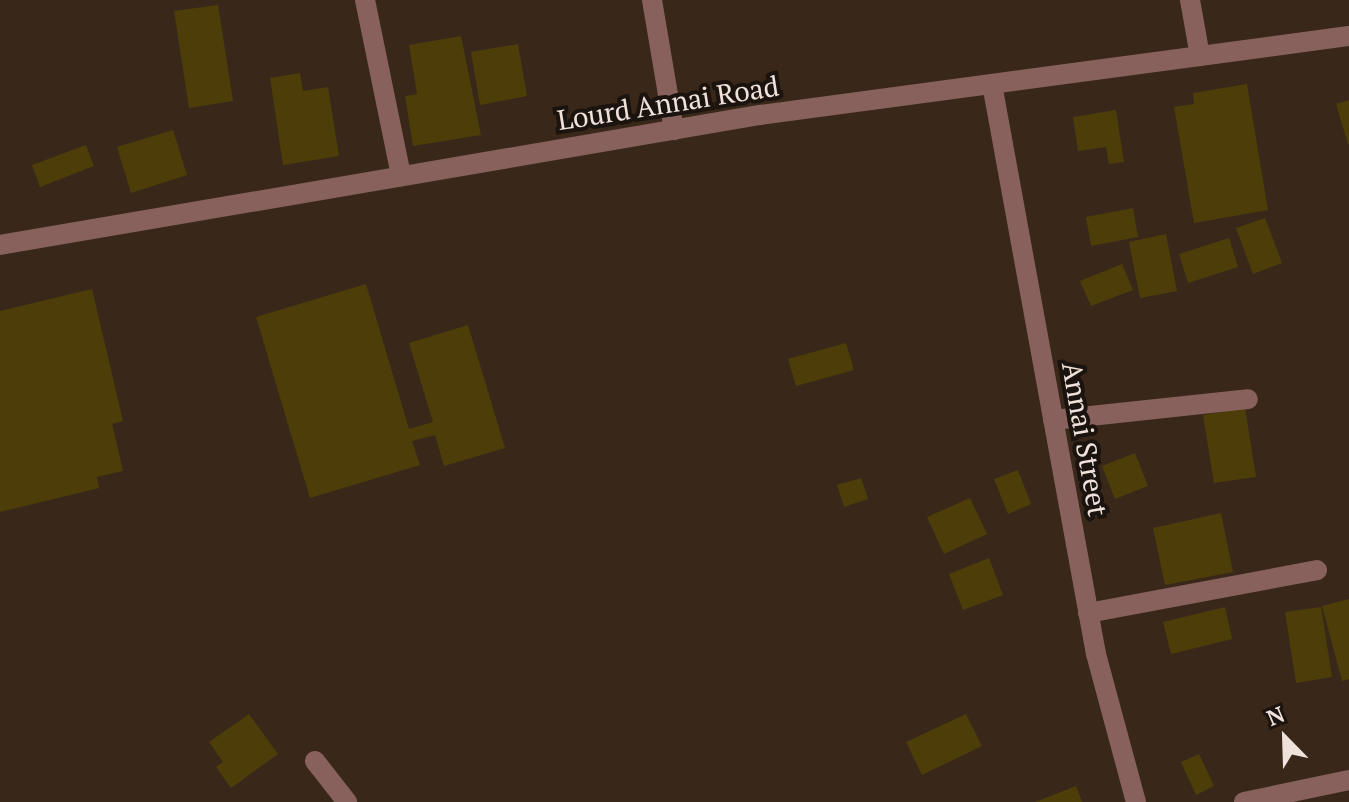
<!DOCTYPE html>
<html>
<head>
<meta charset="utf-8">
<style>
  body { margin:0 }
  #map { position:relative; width:1349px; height:802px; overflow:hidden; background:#39281a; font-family:"PT Serif",serif }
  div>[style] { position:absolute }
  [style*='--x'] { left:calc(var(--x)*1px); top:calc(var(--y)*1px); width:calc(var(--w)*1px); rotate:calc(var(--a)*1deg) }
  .building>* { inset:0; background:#4d3e09 }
  .street>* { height:20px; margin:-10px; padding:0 10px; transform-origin:10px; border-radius:10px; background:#88615c }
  span { translate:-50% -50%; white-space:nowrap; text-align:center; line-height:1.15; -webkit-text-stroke:8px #1b130d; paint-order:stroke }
  .street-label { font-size:28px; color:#eee2da }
  .north { position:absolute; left:1245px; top:698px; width:80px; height:80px; -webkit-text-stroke:6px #1b130d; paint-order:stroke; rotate:337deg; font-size:22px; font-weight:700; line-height:32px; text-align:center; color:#eee2da }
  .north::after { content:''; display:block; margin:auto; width:28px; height:36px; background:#eee2da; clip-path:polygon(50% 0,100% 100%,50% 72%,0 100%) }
</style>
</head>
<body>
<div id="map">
  <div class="building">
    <i style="clip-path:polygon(218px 5px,233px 101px,189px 108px,174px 11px)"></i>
    <i style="clip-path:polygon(461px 36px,481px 135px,413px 146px,405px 96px,417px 94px,409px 45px)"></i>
    <i style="clip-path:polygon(518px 44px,527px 96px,480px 105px,471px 52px)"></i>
    <i style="clip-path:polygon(300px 73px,303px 91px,328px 87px,339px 156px,283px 165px,270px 78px)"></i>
    <i style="clip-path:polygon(1247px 84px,1268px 210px,1194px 223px,1174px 107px,1194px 104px,1193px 93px)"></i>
    <i style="clip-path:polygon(1349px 100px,1349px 144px,1348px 144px,1336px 104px)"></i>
    <i style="clip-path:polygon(1116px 110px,1124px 162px,1109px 164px,1106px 147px,1078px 151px,1073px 117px)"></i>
    <i style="clip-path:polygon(173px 130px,187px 175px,131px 193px,117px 147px)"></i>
    <i style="clip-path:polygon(86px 145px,94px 166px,40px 187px,32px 165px)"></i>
    <i style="clip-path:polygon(1133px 208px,1138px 237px,1091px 246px,1086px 217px)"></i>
    <i style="clip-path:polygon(1265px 218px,1282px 263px,1253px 274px,1236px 228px)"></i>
    <i style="clip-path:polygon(1166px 234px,1177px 291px,1140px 298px,1129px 242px)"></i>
    <i style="clip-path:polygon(1229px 238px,1238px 267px,1188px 283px,1179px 254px)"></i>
    <i style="clip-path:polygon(1122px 264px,1133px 290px,1091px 306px,1080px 281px)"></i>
    <i style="clip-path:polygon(366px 284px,409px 429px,433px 422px,409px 343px,468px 325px,505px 448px,444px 466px,435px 435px,412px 441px,420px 465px,310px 498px,256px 317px)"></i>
    <i style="clip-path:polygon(92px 289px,123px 421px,112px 424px,123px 471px,97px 477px,99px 488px,0 512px,0 311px)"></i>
    <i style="clip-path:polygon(846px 343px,854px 370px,796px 386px,788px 359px)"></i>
    <i style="clip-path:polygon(1245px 408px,1256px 477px,1214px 483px,1203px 415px)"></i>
    <i style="clip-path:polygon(1135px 453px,1148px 486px,1115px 499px,1102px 466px)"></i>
    <i style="clip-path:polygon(1018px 470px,1031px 504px,1008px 514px,994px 479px)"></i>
    <i style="clip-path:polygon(861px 478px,868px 499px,844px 507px,837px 485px)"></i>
    <i style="clip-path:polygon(970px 498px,987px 534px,944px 554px,927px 517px)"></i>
    <i style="clip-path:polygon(1221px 513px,1233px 572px,1165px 585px,1153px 528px)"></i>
    <i style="clip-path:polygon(989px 558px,1003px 595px,963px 610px,949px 574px)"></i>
    <i style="clip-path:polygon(1349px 599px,1349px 679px,1342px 681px,1322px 606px)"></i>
    <i style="clip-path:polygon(1225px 607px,1232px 639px,1171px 654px,1163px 622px)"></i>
    <i style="clip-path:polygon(1321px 607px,1332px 677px,1296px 683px,1285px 612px)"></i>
    <i style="clip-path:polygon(249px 714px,278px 754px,231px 788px,216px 767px,223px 762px,209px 742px)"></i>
    <i style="clip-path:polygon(966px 714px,982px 746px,922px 775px,906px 742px)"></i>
    <i style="clip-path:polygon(1199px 754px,1214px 786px,1196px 795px,1181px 762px)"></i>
    <i style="clip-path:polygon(1076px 786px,1082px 802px,1035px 802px)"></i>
  </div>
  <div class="street">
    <i style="--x:365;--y:0;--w:180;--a:78.4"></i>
    <i style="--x:652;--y:0;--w:132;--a:80.4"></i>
    <i style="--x:1190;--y:0;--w:57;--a:79.9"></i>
    <i style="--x:992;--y:84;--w:579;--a:79.66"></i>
    <i style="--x:1096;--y:654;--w:153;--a:74.9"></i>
    <i style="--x:0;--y:245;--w:771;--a:-9.71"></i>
    <i style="--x:760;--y:115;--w:594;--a:-7.64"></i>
    <i style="--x:1053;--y:420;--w:196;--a:-6.1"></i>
    <i style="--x:1088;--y:613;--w:233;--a:-10.6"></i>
    <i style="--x:315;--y:761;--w:52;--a:52"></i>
    <i style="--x:1244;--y:802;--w:107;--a:-11.8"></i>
  </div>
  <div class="street-label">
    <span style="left:668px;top:103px;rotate:-9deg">Lourd Annai Road</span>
    <span style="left:1085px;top:439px;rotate:80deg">Annai Street</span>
  </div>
  <div class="north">N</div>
</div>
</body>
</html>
